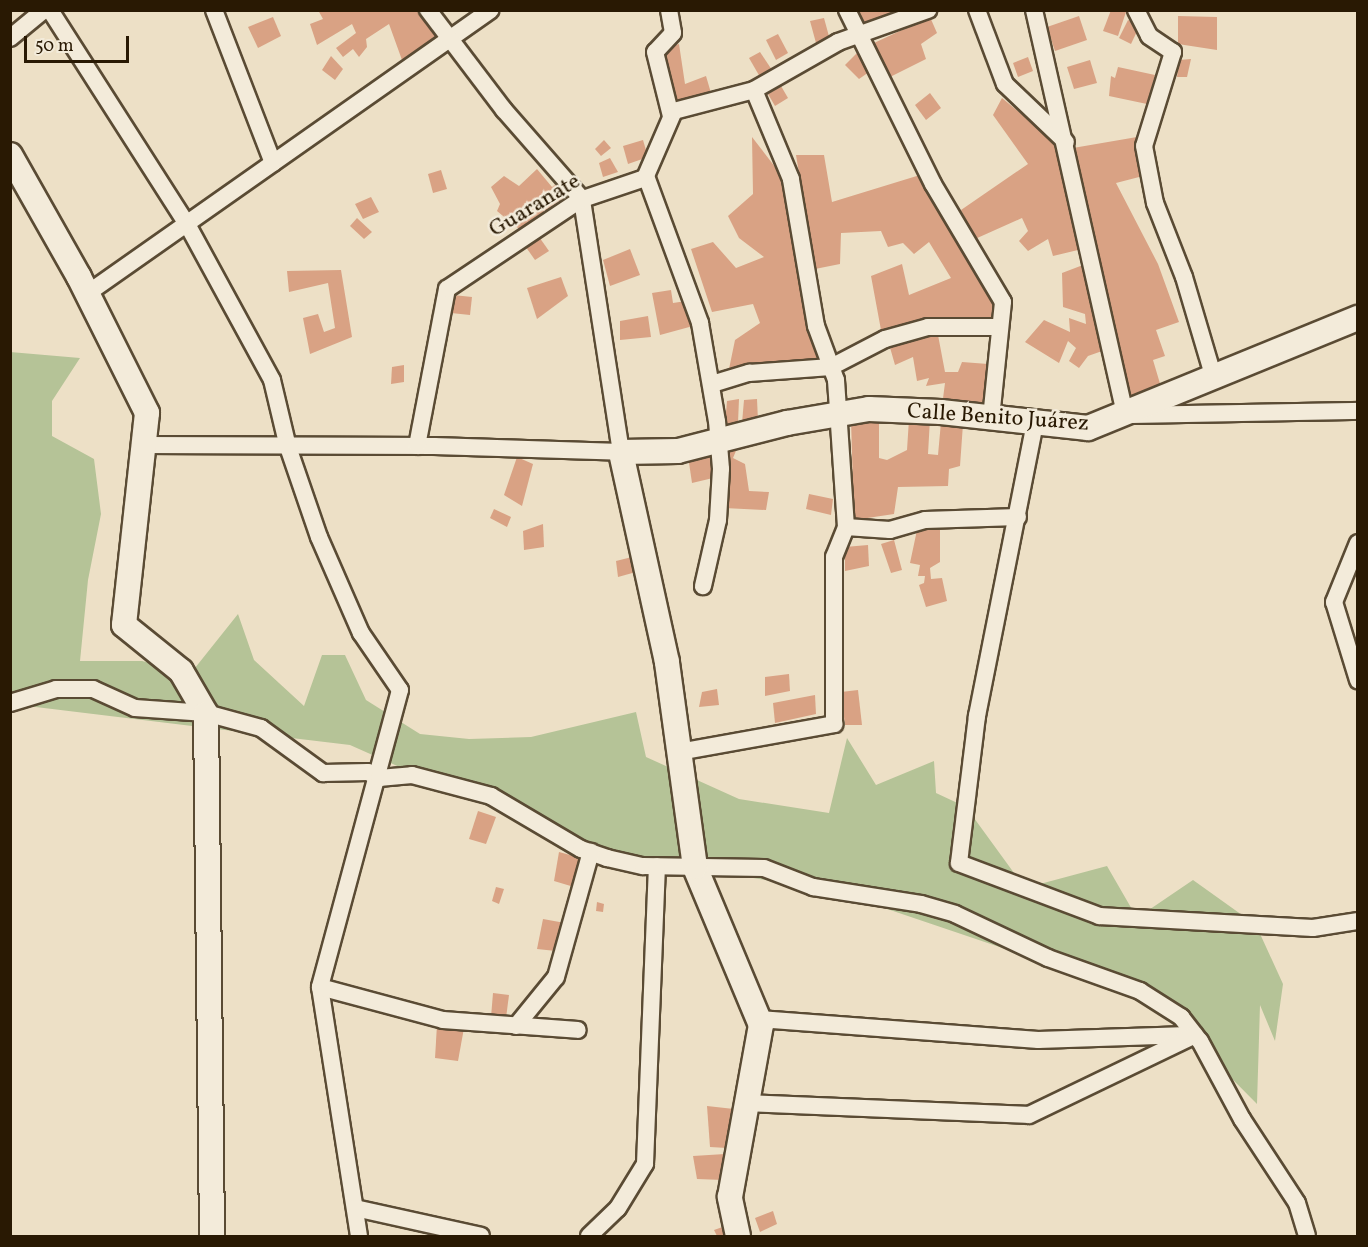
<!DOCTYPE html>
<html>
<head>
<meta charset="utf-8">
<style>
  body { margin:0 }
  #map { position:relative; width:1368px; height:1247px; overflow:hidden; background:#ede0c6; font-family:Vollkorn,serif }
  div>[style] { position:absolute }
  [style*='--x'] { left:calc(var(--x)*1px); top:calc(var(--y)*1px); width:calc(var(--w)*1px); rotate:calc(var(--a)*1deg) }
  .green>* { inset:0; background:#b5c397 }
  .building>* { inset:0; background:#d9a284 }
  .roads { filter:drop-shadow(2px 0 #5a4b34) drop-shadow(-2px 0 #5a4b34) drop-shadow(0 2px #5a4b34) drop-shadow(0 -2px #5a4b34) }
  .minor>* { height:16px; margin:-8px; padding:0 8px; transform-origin:8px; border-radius:8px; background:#f3ebda }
  .secondary>* { height:24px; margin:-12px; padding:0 12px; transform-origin:12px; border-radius:12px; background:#f3ebda }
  span { translate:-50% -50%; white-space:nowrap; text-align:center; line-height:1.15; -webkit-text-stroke:5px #f3ebda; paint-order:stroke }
  .street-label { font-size:22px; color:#291903 }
  .frame { position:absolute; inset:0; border:12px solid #291903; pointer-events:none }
  .scale { position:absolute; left:24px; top:36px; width:105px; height:27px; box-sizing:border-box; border:3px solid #291903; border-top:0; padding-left:8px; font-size:18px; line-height:21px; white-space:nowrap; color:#291903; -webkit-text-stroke:4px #f3ebda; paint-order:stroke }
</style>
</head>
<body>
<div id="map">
  <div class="green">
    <i style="clip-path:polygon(10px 352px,80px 358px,52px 401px,52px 436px,94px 459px,101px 514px,88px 580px,80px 661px,142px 661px,191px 673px,238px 614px,254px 660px,304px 706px,322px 655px,345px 655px,366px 700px,420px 734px,469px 739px,531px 737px,636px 712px,646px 757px,739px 799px,829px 813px,847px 738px,876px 785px,934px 761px,936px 793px,966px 807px,1025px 888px,1107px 866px,1137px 918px,1193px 880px,1256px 925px,1283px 984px,1275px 1041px,1260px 1005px,1257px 1104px,1153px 999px,834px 891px,591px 852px,350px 745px,11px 704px)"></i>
  </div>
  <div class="building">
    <i style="clip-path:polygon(318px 10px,420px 10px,438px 39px,402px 60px,389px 24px,366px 39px,367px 47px,359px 57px,353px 49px,343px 57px,336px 48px,356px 33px,352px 24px,317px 45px,310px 24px,323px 19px)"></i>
    <i style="clip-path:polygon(858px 10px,907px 10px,864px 32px)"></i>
    <i style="clip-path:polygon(1111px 10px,1126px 12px,1118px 36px,1103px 31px)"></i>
    <i style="clip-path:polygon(1079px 16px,1087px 40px,1055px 51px,1047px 27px)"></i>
    <i style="clip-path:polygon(1178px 16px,1217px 17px,1217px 50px,1178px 44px)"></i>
    <i style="clip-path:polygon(273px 17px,281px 36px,258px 48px,248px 27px)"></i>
    <i style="clip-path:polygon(930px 17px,937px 33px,921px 44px,926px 59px,890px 77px,874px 43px)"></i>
    <i style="clip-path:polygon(824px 18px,830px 40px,816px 43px,810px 21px)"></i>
    <i style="clip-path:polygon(1128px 20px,1140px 25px,1131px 44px,1119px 38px)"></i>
    <i style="clip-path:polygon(778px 34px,788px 53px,776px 60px,766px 40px)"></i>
    <i style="clip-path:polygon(679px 44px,685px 84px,706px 76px,711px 93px,676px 105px,664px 49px)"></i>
    <i style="clip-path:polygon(760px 52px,772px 70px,760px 77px,749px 58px)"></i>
    <i style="clip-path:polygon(858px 52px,872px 70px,859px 79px,845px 65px)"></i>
    <i style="clip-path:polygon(331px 56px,343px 69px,335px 80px,322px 70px)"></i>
    <i style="clip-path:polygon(1028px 57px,1033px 71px,1018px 77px,1013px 63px)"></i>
    <i style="clip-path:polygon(1191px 59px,1187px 77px,1177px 77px,1179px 60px)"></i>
    <i style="clip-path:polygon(1090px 60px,1097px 83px,1074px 89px,1067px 67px)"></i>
    <i style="clip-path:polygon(1118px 67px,1155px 75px,1147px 104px,1109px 96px,1111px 76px,1115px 78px)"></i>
    <i style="clip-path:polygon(781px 86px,788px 98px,775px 106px,768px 94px)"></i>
    <i style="clip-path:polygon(930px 93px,941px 108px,926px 120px,915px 105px)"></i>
    <i style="clip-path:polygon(1002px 98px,1059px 145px,1105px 350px,1088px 356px,1079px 368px,1069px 361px,1076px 348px,1068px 341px,1059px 363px,1025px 342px,1044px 320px,1070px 332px,1069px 318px,1086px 324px,1085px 314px,1063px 307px,1062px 273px,1083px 265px,1078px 250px,1053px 256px,1048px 239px,1028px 251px,1019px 241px,1028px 231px,1022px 218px,975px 239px,961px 210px,1028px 164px,993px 115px)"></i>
    <i style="clip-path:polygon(752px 137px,782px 176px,821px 358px,729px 369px,735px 340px,760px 323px,753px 304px,712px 312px,691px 249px,713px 242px,736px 268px,764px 257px,739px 238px,728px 216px,753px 194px)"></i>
    <i style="clip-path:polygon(1137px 137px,1143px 176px,1116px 183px,1158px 264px,1179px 322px,1156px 330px,1165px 356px,1153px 360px,1161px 387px,1129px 400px,1073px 148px)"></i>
    <i style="clip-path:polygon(604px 140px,611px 148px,601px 156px,595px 149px)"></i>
    <i style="clip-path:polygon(643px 140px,648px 157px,628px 164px,623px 146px)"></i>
    <i style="clip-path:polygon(796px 155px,824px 155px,832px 202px,920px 175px,990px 290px,995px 319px,926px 320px,881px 330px,871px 276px,902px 264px,909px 295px,951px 278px,929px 242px,914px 254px,903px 243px,888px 247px,881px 231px,841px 233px,840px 264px,815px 269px)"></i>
    <i style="clip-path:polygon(610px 158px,618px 172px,603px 177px,599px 163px)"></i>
    <i style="clip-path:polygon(537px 169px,552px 187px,558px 182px,568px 195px,519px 229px,497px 211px,500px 204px,491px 187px,504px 176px,519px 186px)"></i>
    <i style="clip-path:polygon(441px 170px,447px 189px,433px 193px,428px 174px)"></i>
    <i style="clip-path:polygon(371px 197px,379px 212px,363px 219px,355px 204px)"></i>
    <i style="clip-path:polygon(357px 218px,372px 232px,364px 239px,350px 226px)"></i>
    <i style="clip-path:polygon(537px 234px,549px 251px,535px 260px,523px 243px)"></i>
    <i style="clip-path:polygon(630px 249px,640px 275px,610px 286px,603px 260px)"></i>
    <i style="clip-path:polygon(341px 270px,352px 337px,310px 354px,303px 318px,318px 314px,324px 332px,335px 328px,328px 283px,289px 292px,287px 271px)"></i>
    <i style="clip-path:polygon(561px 277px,568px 296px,537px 319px,527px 288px)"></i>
    <i style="clip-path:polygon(671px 290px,673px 303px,686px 301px,693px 326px,660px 335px,652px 293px)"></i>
    <i style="clip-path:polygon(453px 295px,472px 297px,470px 315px,451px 313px)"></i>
    <i style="clip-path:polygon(648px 316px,651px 337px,620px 340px,620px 321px)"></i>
    <i style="clip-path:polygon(938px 335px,945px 372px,958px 372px,962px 362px,988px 364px,985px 405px,942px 406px,945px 383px,926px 386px,929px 378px,917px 381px,913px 357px,895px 365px,889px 344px)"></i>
    <i style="clip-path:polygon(404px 365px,404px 382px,391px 384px,392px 367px)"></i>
    <i style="clip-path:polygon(739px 399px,738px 423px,725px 425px,727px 401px)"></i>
    <i style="clip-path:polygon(757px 399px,758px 421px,742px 423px,744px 400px)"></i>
    <i style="clip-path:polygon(879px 418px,879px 458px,887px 460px,907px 450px,909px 419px,930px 419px,928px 454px,938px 455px,941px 422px,963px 424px,960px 466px,949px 469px,948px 486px,898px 487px,894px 514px,854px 520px,851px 420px)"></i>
    <i style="clip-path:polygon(726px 444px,738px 446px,733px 458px,745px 464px,749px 491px,769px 492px,766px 510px,724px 508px)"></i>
    <i style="clip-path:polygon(688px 456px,710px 456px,713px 478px,692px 483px)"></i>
    <i style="clip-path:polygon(517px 457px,533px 464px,522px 506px,504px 495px)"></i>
    <i style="clip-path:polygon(809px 494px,833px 499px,831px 515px,806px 509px)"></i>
    <i style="clip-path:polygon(494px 509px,511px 517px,507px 527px,490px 518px)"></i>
    <i style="clip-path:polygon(543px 524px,544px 547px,524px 550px,523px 531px)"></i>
    <i style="clip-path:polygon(917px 530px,940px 530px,940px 562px,930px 568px,931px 579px,942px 578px,947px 601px,926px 607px,919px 585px,924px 583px,925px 576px,918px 576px,920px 565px,910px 563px)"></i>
    <i style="clip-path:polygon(894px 540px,902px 570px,891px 573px,881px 544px)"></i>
    <i style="clip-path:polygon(868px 545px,869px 566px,845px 571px,845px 547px)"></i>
    <i style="clip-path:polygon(632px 557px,636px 572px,618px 577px,616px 561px)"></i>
    <i style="clip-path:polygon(789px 674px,790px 691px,765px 696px,765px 677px)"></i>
    <i style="clip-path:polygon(717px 689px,719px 705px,699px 707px,702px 692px)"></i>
    <i style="clip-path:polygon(858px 690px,862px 725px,845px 725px,841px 692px)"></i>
    <i style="clip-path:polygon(815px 695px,816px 714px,775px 723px,773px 703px)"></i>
    <i style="clip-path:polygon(478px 811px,496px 817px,486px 844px,469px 839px)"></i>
    <i style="clip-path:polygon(559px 852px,581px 858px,574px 887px,554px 881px)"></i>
    <i style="clip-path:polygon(496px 887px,504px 889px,499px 904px,492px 901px)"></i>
    <i style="clip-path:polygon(597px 902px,604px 904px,603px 912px,596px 911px)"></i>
    <i style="clip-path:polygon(543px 919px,565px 923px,556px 951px,537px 949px)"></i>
    <i style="clip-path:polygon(493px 993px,509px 995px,506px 1018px,491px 1017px)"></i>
    <i style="clip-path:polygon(437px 1025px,464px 1028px,458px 1061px,435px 1058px)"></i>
    <i style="clip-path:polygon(707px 1106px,734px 1109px,727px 1148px,710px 1147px)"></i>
    <i style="clip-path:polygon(725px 1154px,723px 1180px,697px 1179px,693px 1156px)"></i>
    <i style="clip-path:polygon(773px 1211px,777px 1224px,760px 1232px,755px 1218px)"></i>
    <i style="clip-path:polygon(731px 1224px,734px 1236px,717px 1236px,714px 1230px)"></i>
  </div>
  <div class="roads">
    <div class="minor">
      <i style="--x:50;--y:10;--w:254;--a:57.4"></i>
      <i style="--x:187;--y:224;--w:178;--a:61.4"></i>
      <i style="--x:272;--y:380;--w:69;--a:76.6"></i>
      <i style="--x:288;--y:447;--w:95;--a:71"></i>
      <i style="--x:319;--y:537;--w:105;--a:66.4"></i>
      <i style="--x:361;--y:633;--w:69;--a:55.6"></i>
      <i style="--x:400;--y:690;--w:308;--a:105.1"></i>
      <i style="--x:320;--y:987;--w:252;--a:81.1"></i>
      <i style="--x:214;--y:10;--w:164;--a:68.9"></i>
      <i style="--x:669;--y:10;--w:23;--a:80"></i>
      <i style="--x:673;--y:33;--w:26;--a:133"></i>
      <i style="--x:655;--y:52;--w:66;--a:76"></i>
      <i style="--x:847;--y:10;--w:194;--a:63.7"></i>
      <i style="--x:933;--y:184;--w:137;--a:59.3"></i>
      <i style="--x:1003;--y:302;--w:117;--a:95.9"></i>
      <i style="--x:977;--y:10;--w:79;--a:69.3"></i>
      <i style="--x:1005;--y:84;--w:84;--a:43.6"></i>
      <i style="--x:1034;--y:10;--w:415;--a:77.3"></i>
      <i style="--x:1125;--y:415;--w:233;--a:-1"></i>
      <i style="--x:1136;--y:10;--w:29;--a:63"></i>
      <i style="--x:1149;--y:36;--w:29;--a:34"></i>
      <i style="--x:1173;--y:52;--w:98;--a:107.1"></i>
      <i style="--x:1144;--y:146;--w:58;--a:79.1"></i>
      <i style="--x:1155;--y:203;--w:79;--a:68.6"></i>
      <i style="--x:1184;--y:277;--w:105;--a:73.5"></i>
      <i style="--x:10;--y:38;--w:44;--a:-39.5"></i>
      <i style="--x:646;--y:176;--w:157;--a:69.8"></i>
      <i style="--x:700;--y:323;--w:99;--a:80.2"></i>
      <i style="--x:717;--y:421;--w:48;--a:85.2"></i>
      <i style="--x:721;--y:469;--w:51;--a:93.4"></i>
      <i style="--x:718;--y:520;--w:68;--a:102.8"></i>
      <i style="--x:88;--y:293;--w:492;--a:-35.1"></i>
      <i style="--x:712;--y:384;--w:39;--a:-17"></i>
      <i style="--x:749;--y:373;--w:82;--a:-4.2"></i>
      <i style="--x:831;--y:367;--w:61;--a:-27.4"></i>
      <i style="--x:885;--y:339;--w:45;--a:-15.6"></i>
      <i style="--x:928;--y:327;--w:72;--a:0"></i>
      <i style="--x:1035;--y:423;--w:299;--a:101.2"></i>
      <i style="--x:977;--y:716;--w:148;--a:97"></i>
      <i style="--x:959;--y:863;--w:150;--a:20.7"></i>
      <i style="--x:1099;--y:916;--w:214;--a:3.2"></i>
      <i style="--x:1313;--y:928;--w:46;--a:-8.8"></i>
      <i style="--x:143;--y:445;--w:291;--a:0.2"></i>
      <i style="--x:434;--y:446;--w:187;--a:1.8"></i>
      <i style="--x:621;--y:452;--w:256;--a:-98.8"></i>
      <i style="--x:582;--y:199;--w:118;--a:-131.2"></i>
      <i style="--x:504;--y:110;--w:126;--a:-127.2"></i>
      <i style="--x:417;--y:446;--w:160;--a:-79.2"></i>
      <i style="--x:447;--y:289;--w:160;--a:-33.8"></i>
      <i style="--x:580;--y:200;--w:69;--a:-18.7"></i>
      <i style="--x:645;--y:178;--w:73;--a:-66.6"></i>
      <i style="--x:674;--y:111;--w:83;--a:-14.7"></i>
      <i style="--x:754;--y:90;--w:97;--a:-29.7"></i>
      <i style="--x:838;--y:42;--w:96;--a:-19.6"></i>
      <i style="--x:846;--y:527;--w:44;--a:3.9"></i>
      <i style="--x:890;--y:530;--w:36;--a:-16"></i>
      <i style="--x:925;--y:520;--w:93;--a:-1.8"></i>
      <i style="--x:1358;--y:543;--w:64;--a:112.1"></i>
      <i style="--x:1334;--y:602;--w:82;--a:72.9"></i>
      <i style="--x:10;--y:703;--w:48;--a:-16.9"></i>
      <i style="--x:56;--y:689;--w:37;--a:0"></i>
      <i style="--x:93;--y:689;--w:46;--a:24.3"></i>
      <i style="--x:135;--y:708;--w:71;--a:4"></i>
      <i style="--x:206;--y:713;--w:57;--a:15.3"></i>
      <i style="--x:261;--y:728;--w:77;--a:36"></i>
      <i style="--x:323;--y:773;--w:45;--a:-1.3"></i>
      <i style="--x:368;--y:772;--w:13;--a:29"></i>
      <i style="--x:379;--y:778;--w:33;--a:-5"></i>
      <i style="--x:412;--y:775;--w:82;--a:14.9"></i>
      <i style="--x:491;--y:796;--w:104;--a:30.5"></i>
      <i style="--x:581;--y:849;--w:28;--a:19"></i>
      <i style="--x:607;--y:858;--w:37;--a:13"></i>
      <i style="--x:643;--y:866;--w:121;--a:0.9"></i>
      <i style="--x:764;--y:868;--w:53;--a:21.2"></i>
      <i style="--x:813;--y:887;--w:109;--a:8.9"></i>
      <i style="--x:921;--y:904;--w:35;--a:16"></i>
      <i style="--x:955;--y:914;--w:103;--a:25.3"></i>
      <i style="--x:1048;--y:958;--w:98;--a:19.7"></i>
      <i style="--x:1140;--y:991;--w:49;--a:32.4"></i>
      <i style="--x:1181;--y:1017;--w:31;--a:52"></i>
      <i style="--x:1200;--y:1041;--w:89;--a:61.7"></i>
      <i style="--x:1242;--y:1119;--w:100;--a:56.8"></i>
      <i style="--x:1297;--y:1203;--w:34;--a:73"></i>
      <i style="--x:679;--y:752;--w:158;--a:-10.2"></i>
      <i style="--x:834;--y:724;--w:167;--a:-90"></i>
      <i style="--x:834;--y:557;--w:32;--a:-68"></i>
      <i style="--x:846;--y:527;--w:147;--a:-93.9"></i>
      <i style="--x:836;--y:380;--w:58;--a:-110.3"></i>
      <i style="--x:816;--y:326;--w:149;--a:-99.7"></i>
      <i style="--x:791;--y:179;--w:96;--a:-112.6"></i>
      <i style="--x:320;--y:987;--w:127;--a:15"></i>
      <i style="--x:443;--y:1020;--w:135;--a:4.2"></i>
      <i style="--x:759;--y:1019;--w:280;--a:4.3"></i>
      <i style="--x:1038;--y:1040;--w:150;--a:-1.9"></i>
      <i style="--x:516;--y:1026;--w:63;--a:-50.8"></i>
      <i style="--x:556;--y:977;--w:130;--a:-74.4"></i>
      <i style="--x:747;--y:1103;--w:282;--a:2.4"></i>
      <i style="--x:1029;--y:1115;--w:184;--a:-25.7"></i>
      <i style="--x:355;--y:1208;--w:129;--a:12.5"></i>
      <i style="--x:589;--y:1236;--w:40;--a:-44"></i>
      <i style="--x:618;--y:1208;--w:52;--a:-58.5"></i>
      <i style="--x:645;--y:1164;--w:298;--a:-87.7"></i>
    </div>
    <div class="secondary">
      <i style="--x:10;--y:155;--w:140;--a:60.5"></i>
      <i style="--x:79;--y:277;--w:152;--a:63.4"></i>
      <i style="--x:147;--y:413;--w:213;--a:96.2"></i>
      <i style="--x:124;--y:625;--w:73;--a:38.9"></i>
      <i style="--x:181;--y:671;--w:50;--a:59.8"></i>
      <i style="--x:206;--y:714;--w:522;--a:89.34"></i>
      <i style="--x:738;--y:1236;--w:40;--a:-102"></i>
      <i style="--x:730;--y:1197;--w:175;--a:-79.8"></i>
      <i style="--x:761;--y:1025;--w:171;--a:-112.7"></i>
      <i style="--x:695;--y:867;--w:207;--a:-97.8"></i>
      <i style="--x:667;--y:662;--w:215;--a:-102.4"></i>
      <i style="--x:621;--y:452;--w:57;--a:-1"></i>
      <i style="--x:678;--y:451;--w:113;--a:-14.4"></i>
      <i style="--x:787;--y:423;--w:83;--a:-9.7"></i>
      <i style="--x:869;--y:409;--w:72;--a:2.4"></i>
      <i style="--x:941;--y:412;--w:148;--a:6.2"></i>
      <i style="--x:1088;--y:428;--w:292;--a:-22.2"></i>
    </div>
  </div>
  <div class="street-label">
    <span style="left:535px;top:206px;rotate:-31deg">Guaranate</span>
    <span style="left:998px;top:418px;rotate:4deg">Calle Benito Juárez</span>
  </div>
  <div class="frame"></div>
  <div class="scale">50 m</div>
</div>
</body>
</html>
